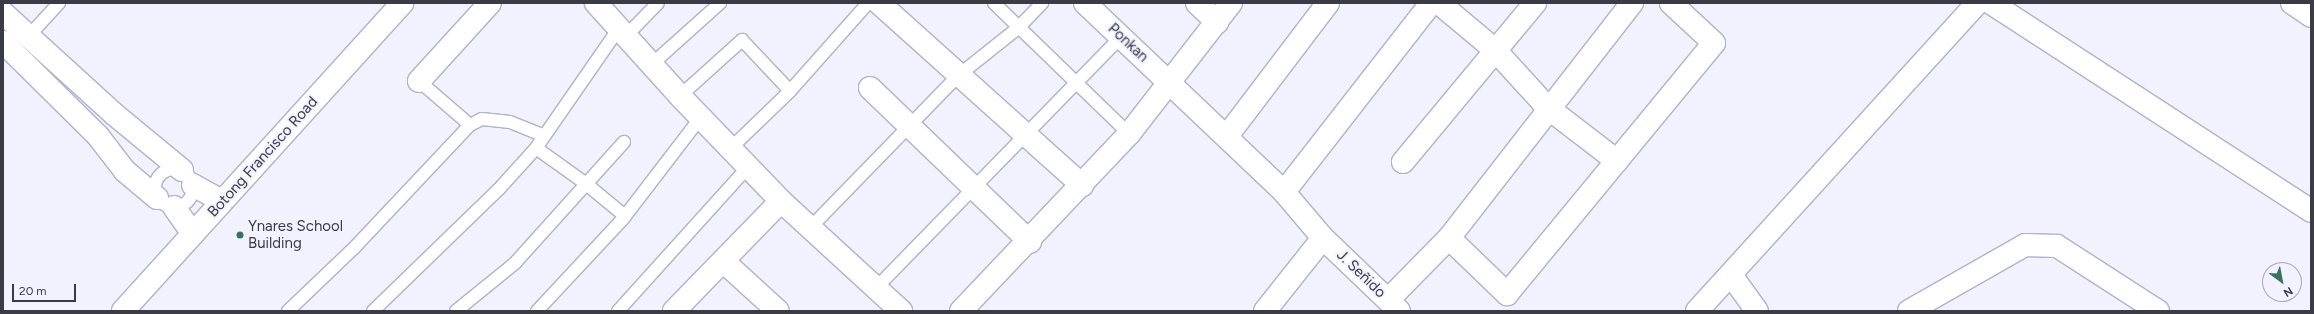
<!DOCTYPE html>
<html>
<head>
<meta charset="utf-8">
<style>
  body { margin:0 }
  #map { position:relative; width:2314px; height:314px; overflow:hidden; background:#f2f2fe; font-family:Figtree,sans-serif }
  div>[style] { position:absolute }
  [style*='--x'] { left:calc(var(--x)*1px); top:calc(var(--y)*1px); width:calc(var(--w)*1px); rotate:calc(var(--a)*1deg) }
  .roads { filter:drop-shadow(1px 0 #b2b1cd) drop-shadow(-1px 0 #b2b1cd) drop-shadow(0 1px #b2b1cd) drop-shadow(0 -1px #b2b1cd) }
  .lane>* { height:12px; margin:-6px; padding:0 6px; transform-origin:6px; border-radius:6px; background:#fff }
  .lane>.ring { margin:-6px; padding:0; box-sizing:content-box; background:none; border:12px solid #fff; border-radius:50% }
  .street>* { height:22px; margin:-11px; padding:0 11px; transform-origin:11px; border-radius:11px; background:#fff }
  .secondary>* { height:22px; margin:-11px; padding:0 11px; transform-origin:11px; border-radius:11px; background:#fff }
  .dots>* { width:11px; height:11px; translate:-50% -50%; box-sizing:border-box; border:2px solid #f2f2fe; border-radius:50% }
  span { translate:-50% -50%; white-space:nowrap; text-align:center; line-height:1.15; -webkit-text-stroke:4px #f2f2fe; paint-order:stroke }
  .street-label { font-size:15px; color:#3b3b46 }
  .poi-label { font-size:15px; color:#3b3b46 }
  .left { translate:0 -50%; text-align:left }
  .frame { position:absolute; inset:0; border:4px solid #3b3b46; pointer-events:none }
  .north { position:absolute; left:2262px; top:262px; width:40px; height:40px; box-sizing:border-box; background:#f2f2fe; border:1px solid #a9a9b4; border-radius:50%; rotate:148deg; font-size:11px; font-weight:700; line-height:16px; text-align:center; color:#3b3b46 }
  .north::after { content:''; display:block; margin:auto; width:14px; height:18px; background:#38735c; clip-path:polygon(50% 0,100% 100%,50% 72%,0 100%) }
  .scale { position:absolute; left:12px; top:284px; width:64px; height:18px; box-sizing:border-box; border:2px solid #3b3b46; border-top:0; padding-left:5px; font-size:12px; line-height:14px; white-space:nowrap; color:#3b3b46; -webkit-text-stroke:3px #f2f2fe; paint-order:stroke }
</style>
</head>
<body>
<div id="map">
  <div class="roads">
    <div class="lane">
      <i style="--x:994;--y:3;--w:188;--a:44.1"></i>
      <i style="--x:625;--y:37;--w:47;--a:-45.9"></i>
      <i style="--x:26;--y:39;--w:49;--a:-47.5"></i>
      <i style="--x:651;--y:65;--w:93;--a:-41.9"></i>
      <i style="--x:419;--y:81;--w:67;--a:40.8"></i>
      <i style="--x:680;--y:96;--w:84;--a:-42.1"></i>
      <i style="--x:742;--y:40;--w:70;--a:46.7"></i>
      <i style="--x:536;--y:148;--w:60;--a:35.5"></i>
      <i style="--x:585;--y:183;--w:52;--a:39.5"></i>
      <i style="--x:730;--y:149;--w:83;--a:-44"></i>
      <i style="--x:790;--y:91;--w:118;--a:-48.4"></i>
      <i class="ring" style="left:155px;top:169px;width:26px;height:26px"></i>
      <i style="--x:810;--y:228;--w:214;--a:-45.8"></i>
      <i style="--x:959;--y:75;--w:75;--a:-38.5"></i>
      <i style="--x:1018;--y:28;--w:35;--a:-46"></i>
      <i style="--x:876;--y:288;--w:351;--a:-45.7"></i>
      <i style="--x:288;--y:311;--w:91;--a:-43.7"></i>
      <i style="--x:354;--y:248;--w:169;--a:-46.7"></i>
      <i style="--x:470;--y:125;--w:13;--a:-27"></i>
      <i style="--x:482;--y:119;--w:28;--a:6"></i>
      <i style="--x:510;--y:122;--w:35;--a:22"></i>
      <i style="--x:373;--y:311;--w:175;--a:-44.1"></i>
      <i style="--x:499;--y:189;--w:55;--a:-47.9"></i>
      <i style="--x:536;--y:148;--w:146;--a:-55.3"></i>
      <i style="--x:456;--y:311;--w:76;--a:-39.1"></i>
      <i style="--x:515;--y:263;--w:163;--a:-48"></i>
      <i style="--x:537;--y:311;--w:125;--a:-47"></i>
      <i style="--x:622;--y:220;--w:130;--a:-52.5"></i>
      <i style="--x:618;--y:311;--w:194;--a:-47.9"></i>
    </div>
    <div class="street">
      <i style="--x:596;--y:3;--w:125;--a:47.9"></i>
      <i style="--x:680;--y:96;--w:146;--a:46.1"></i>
      <i style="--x:781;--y:201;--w:163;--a:42.5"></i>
      <i style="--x:879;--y:3;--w:273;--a:41.9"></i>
      <i style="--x:1085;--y:3;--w:274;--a:43.5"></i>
      <i style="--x:1284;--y:192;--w:60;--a:49.7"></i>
      <i style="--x:1323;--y:238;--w:105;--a:43.8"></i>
      <i style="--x:1197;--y:3;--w:28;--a:44"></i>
      <i style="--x:1439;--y:3;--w:73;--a:40"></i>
      <i style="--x:1495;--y:50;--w:79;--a:47.6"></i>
      <i style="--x:1548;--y:108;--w:87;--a:37.5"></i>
      <i style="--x:1991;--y:3;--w:382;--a:33"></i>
      <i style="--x:2292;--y:3;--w:23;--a:34"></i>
      <i style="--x:3;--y:13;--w:150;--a:42.3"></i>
      <i style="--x:114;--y:114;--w:88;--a:39.5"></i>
      <i style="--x:3;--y:42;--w:134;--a:44.7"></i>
      <i style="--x:98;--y:136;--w:44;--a:52.4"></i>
      <i style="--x:125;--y:171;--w:42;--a:40.2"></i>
      <i style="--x:419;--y:81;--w:105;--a:-47.7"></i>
      <i style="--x:870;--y:88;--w:222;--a:43.9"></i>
      <i style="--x:1227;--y:136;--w:167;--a:-52.8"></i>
      <i style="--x:1403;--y:162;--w:207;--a:-50.3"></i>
      <i style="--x:193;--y:185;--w:33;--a:29"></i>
      <i style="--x:1284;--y:192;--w:239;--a:-52.1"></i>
      <i style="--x:174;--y:207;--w:33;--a:55"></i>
      <i style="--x:1449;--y:238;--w:81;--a:44"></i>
      <i style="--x:1507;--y:294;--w:325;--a:-50.5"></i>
      <i style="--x:1714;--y:43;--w:59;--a:-137.1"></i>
      <i style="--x:723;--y:261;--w:74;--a:42.3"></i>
      <i style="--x:1731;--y:275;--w:44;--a:54.2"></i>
      <i style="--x:1388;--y:300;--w:87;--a:-45.5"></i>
      <i style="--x:1449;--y:238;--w:298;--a:-52.1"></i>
      <i style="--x:674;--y:311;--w:153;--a:-45.8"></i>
      <i style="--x:961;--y:311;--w:244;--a:-46.5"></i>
      <i style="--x:1129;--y:134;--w:166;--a:-52.1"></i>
      <i style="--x:1265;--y:311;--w:93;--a:-51.5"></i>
      <i style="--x:1697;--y:311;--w:416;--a:-47.7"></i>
      <i style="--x:1909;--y:311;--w:133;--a:-29.6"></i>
      <i style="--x:2025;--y:245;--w:32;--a:2"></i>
      <i style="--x:2057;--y:246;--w:120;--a:32.8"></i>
    </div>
    <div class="secondary">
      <i style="--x:123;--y:311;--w:416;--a:-47.8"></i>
    </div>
  </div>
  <div class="dots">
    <i style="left:240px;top:235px;background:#38735c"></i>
  </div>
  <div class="street-label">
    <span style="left:1128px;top:43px;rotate:43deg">Ponkan</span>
    <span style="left:263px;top:157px;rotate:-48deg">Botong Francisco Road</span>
    <span style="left:1361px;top:274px;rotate:44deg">J. Señido</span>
  </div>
  <div class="poi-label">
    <span class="left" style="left:248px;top:235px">Ynares School<br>Building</span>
  </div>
  <div class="frame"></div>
  <div class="north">N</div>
  <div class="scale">20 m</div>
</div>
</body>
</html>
